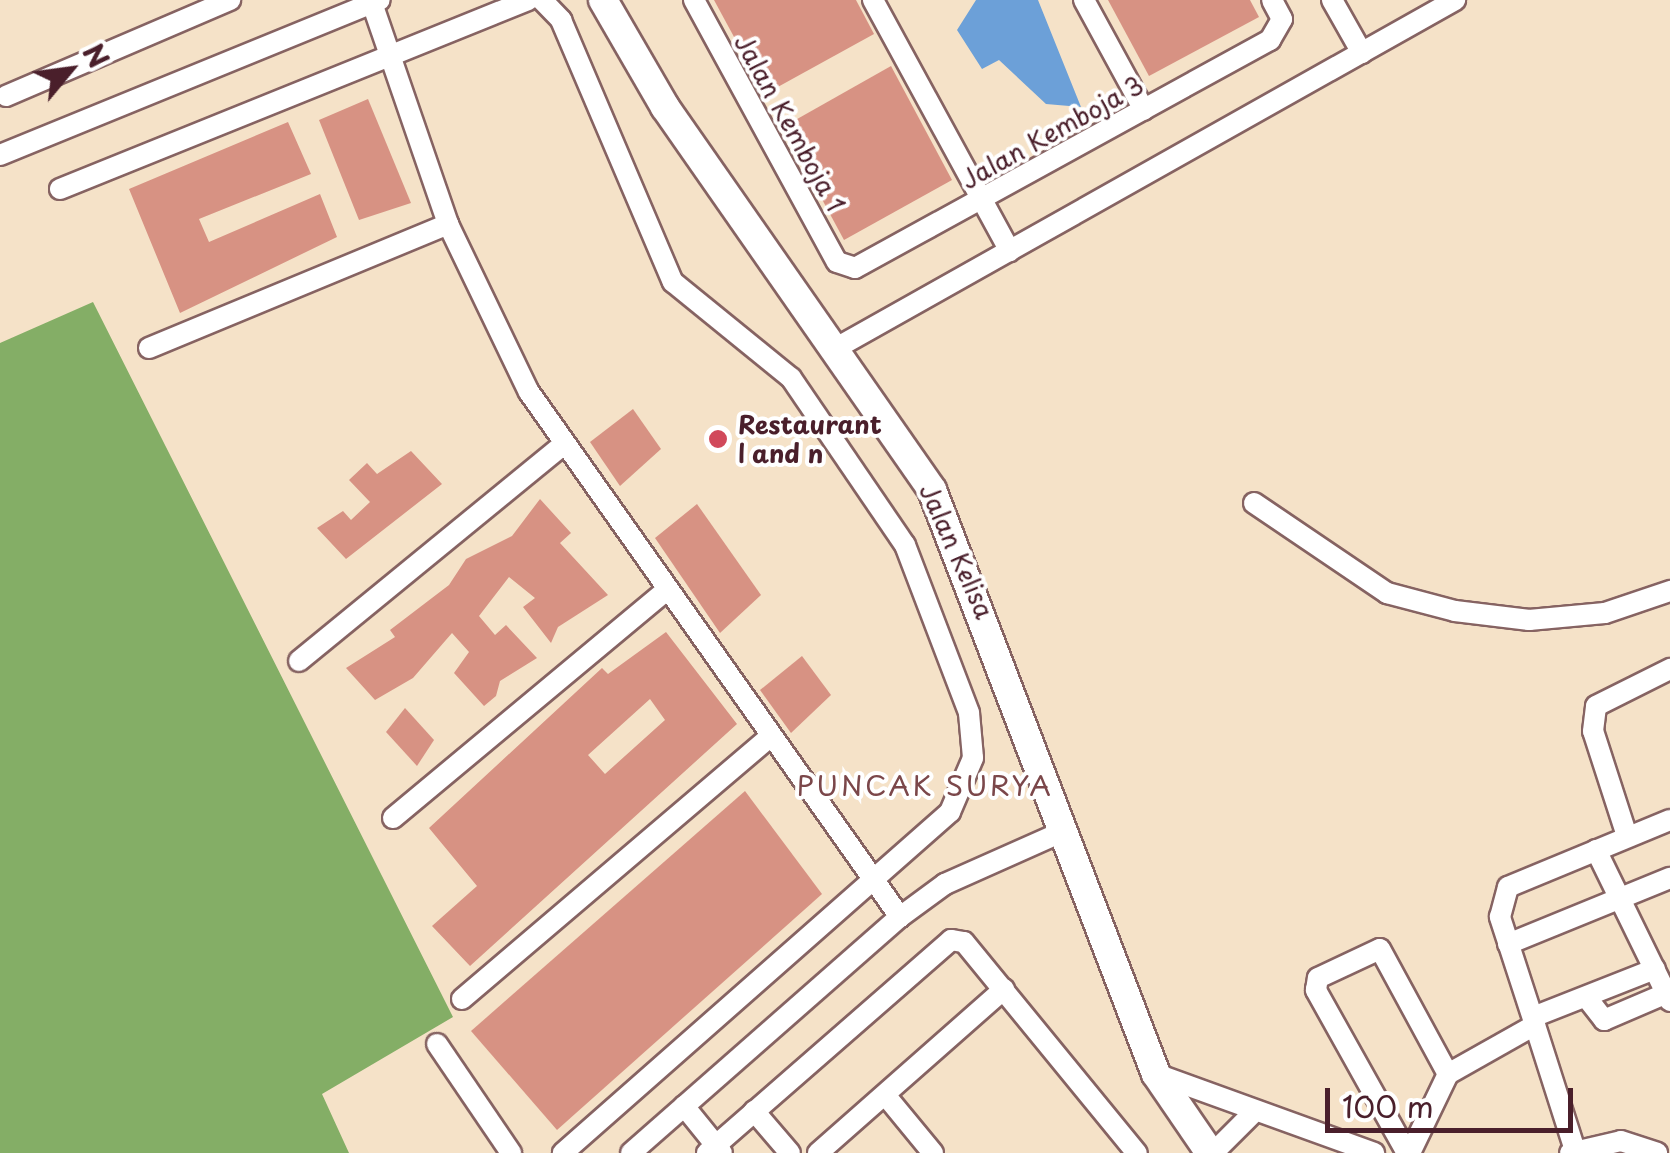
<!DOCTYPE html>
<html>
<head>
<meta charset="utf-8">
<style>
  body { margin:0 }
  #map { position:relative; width:1670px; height:1153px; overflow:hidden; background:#f5e2c8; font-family:"Playpen Sans",sans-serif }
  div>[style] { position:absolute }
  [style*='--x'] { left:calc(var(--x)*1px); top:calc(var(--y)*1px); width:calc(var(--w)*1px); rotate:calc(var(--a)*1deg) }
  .forest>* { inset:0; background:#84ae66 }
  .water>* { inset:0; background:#6ca0d8 }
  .building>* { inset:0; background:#d79283 }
  .roads { filter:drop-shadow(2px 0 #866362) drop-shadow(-2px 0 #866362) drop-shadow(0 2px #866362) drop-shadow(0 -2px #866362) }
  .minor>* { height:20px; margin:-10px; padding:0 10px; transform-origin:10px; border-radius:10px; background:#fff }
  .secondary>* { height:28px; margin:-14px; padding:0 14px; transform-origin:14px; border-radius:14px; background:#fff }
  .dots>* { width:28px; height:28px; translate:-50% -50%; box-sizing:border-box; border:5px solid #fff; border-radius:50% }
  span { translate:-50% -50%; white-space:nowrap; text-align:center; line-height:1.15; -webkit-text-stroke:8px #fff; paint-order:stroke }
  .street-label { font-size:25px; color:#4a1f2b }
  .poi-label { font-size:25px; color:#4a1f2b; font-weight:700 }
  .left { translate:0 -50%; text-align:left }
  .neighbourhood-label { font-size:28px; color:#7b474a; letter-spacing:2.5px }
  .north { position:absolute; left:20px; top:20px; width:100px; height:100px; -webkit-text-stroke:8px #fff; paint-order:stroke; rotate:61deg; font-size:28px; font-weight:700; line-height:40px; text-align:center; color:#4a1f2b }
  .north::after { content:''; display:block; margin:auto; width:35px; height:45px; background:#4a1f2b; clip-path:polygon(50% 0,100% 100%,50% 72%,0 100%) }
  .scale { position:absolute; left:1325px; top:1088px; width:248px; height:45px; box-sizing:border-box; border:5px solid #4a1f2b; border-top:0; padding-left:12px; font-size:30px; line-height:35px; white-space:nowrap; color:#4a1f2b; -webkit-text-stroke:8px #fff; paint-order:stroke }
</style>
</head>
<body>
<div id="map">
  <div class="forest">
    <i style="clip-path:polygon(93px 302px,453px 1017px,322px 1094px,349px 1153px,0 1153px,0 343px)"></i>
  </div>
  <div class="water">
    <i style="clip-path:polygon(976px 0,1038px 0,1081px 107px,1046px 104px,999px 60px,982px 69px,957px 30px)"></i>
  </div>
  <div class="building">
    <i style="clip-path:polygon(714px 0,856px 0,874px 34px,765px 94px)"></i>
    <i style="clip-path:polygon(1108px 0,1250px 0,1259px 17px,1149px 76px)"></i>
    <i style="clip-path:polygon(891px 66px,952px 180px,844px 240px,783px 127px)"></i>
    <i style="clip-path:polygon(368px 99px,411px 203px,359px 220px,319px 120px)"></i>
    <i style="clip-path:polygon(288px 122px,311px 174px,199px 219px,209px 242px,320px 194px,337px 237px,180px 313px,129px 189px)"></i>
    <i style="clip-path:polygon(633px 409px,661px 449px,620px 486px,590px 442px)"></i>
    <i style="clip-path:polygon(411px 451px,442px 484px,346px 559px,317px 528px,343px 511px,351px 520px,370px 502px,349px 480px,367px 463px,377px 474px)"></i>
    <i style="clip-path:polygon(540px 499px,571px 533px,560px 543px,608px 595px,558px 627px,551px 643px,523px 607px,535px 598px,509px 577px,479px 616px,495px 635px,506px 625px,537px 658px,500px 681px,496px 696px,484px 706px,454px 673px,469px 652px,452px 633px,413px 678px,375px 700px,346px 668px,395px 637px,390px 630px,449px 585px,466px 559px,512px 536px)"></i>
    <i style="clip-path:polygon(697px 504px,761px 595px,720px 633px,655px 538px)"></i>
    <i style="clip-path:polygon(evenodd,666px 632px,737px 724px,470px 966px,432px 926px,477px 886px,429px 828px,602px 668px,608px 674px,666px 632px,650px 699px,665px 720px,605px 774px,588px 755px,650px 699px)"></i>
    <i style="clip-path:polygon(802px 656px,831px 695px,791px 733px,760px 690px)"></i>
    <i style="clip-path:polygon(405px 708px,434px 740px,417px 766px,386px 732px)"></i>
    <i style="clip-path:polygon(745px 791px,822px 894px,557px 1130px,471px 1031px)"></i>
  </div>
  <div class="roads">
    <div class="minor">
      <i style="--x:542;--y:0;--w:28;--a:46"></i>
      <i style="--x:561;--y:20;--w:285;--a:66.9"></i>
      <i style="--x:673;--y:282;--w:152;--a:39.1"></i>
      <i style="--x:791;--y:378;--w:202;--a:55.7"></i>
      <i style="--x:905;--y:545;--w:180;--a:69.1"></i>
      <i style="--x:969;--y:713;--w:45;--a:84.9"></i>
      <i style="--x:973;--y:758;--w:59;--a:113.1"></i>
      <i style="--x:950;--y:812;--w:516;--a:138.62"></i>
      <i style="--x:694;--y:0;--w:298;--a:61.4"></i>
      <i style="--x:837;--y:262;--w:19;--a:18"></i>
      <i style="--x:855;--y:268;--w:474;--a:-28.8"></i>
      <i style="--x:1270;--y:40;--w:24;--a:-60"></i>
      <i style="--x:1282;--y:19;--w:21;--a:-118"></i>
      <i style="--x:873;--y:0;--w:286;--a:61.4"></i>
      <i style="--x:1084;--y:0;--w:125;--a:61.4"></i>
      <i style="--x:1332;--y:0;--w:61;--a:60.5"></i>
      <i style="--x:372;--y:3;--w:234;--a:71"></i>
      <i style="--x:448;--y:224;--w:187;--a:64.3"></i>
      <i style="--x:529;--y:392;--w:643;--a:54.75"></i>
      <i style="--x:6;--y:96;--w:244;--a:-23.2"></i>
      <i style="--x:0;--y:155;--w:410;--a:-22.2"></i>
      <i style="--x:60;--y:189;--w:505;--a:-21.99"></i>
      <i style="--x:838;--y:347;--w:708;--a:-29.35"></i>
      <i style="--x:149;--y:348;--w:324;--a:-22.5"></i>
      <i style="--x:1254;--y:503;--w:161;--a:34.1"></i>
      <i style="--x:1387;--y:593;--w:70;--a:14.8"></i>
      <i style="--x:1455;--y:611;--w:75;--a:6.9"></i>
      <i style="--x:1529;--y:620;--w:76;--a:-5.3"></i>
      <i style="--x:1605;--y:613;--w:69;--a:-18.7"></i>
      <i style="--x:299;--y:661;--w:340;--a:-39.3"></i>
      <i style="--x:393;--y:818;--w:351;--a:-39.8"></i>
      <i style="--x:1627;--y:836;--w:110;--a:-107.9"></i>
      <i style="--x:1593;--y:731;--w:25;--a:-83"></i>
      <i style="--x:1596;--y:706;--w:83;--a:-26.6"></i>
      <i style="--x:1596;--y:850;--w:168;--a:63.9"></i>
      <i style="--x:1508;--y:944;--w:175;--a:-22.2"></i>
      <i style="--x:1587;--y:998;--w:28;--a:52"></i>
      <i style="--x:1604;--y:1020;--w:69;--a:-23.2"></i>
      <i style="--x:462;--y:999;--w:402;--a:-40.4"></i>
      <i style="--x:1533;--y:1017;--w:131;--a:-21.5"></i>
      <i style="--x:1535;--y:1025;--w:131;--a:72.3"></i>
      <i style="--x:437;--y:1044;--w:132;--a:55.8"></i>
      <i style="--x:1156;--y:1074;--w:232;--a:19.9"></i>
      <i style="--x:886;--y:1096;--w:74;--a:50.5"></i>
      <i style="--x:684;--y:1106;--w:60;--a:51"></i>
      <i style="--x:754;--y:1111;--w:55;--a:49.4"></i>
      <i style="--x:631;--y:1153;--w:358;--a:-41.3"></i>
      <i style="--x:900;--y:917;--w:56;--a:-36.3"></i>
      <i style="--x:945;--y:884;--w:130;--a:-24"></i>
      <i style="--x:707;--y:1153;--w:324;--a:-41.1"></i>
      <i style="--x:951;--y:940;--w:13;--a:9"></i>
      <i style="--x:964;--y:942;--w:273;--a:50.7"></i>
      <i style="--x:818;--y:1153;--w:248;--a:-41.4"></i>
      <i style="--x:1213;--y:1153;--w:54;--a:-45"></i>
      <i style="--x:1407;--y:1153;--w:187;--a:-119.2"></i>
      <i style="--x:1316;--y:990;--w:12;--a:-81"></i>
      <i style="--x:1318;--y:978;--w:68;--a:-25.1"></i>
      <i style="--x:1380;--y:949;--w:142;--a:61.5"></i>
      <i style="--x:1410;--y:1153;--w:88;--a:-64.3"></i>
      <i style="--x:1448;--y:1074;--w:100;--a:-29.4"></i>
      <i style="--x:1535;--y:1025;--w:114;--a:-108"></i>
      <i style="--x:1500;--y:917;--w:31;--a:-75"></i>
      <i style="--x:1508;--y:887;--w:175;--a:-22.5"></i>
      <i style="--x:1570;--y:1153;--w:52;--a:-13.2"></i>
      <i style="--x:1621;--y:1141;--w:38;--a:18"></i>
    </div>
    <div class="secondary">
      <i style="--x:603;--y:0;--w:124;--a:59.9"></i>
      <i style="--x:665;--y:107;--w:467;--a:55.1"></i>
      <i style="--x:932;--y:490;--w:625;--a:69.02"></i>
      <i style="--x:1156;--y:1074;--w:96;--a:55.6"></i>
    </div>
  </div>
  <div class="dots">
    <i style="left:718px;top:439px;background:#d1495b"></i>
  </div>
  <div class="street-label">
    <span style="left:790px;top:123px;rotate:61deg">Jalan Kemboja 1</span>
    <span style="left:1052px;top:132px;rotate:-29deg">Jalan Kemboja 3</span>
    <span style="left:957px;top:551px;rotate:66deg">Jalan Kelisa</span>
  </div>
  <div class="poi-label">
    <span class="left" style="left:738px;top:439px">Restaurant<br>l and n</span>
  </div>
  <div class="neighbourhood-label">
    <span style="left:925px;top:785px">PUNCAK SURYA</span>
  </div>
  <div class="north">N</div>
  <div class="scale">100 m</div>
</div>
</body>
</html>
